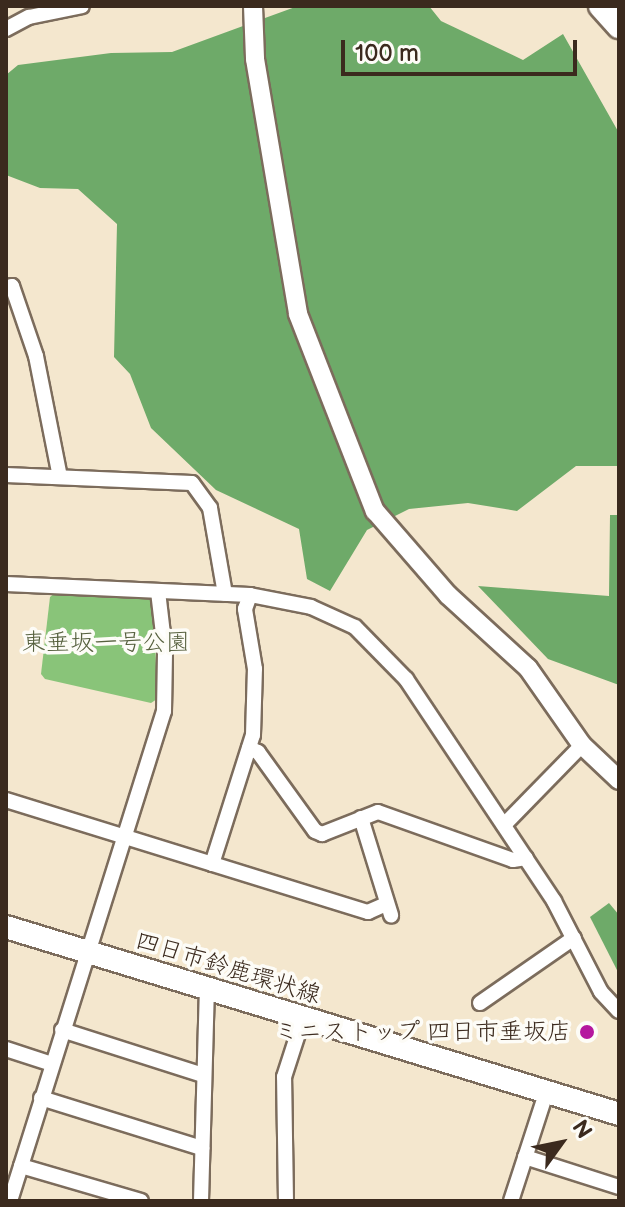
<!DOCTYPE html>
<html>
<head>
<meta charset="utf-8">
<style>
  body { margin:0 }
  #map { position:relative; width:625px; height:1207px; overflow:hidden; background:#f4e7ce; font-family:"Balsamiq Sans","Klee One",sans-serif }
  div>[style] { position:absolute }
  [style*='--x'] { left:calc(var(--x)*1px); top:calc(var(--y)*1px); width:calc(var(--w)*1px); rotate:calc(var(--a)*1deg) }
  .green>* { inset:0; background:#89c479 }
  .forest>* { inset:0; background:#6eaa69 }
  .roads { filter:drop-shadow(2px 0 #7c6c5c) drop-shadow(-2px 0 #7c6c5c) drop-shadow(0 2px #7c6c5c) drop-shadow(0 -2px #7c6c5c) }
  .minor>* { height:14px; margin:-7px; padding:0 7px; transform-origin:7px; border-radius:7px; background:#fff }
  .tertiary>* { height:18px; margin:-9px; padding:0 9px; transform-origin:9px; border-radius:9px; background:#fff }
  .primary>* { height:22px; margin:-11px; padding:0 11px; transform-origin:11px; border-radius:11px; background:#fff }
  .trunk>* { height:24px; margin:-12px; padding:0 12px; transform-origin:12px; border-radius:12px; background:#fff }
  .dots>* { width:22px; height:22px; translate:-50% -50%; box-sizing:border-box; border:4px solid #fdfcf7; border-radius:50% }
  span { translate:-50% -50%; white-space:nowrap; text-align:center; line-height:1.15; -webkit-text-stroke:7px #fdfcf7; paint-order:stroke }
  .park-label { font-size:24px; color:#56603e }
  .street-label { font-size:24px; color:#3b2a1e }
  .poi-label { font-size:24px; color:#3b2a1e }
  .right { translate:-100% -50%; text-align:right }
  .frame { position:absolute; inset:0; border:8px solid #3b2a1e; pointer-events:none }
  .north { position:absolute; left:521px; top:1103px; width:80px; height:80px; -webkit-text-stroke:6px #fdfcf7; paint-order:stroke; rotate:57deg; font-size:22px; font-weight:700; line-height:32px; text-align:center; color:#3b2a1e }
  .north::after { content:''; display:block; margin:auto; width:28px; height:36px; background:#3b2a1e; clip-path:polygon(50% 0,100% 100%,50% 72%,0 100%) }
  .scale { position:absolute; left:341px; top:40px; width:236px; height:36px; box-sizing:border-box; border:4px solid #3b2a1e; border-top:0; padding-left:10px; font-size:24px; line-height:28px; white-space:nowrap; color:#3b2a1e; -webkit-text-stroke:6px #fdfcf7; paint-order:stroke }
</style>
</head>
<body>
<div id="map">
  <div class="green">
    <i style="clip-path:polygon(55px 593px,149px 597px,154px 603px,157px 699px,151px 703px,45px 679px,41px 674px,50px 597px)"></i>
  </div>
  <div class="forest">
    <i style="clip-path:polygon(298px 6px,429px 6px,441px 21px,523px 60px,563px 34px,619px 133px,619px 466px,576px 466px,517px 511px,468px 503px,409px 509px,367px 530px,330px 591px,307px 579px,299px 529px,216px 490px,151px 428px,130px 374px,114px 357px,117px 224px,78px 189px,40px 188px,6px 175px,6px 75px,18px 65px,111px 53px,172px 52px)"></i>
    <i style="clip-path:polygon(610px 515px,619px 515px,619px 685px,548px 659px,478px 586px,609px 596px)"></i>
    <i style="clip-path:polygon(609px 903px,619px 915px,619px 974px,590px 917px)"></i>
  </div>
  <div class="roads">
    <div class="minor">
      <i style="--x:6;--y:29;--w:26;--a:-28"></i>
      <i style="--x:29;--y:17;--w:54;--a:-11.7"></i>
      <i style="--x:6;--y:287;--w:6;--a:-9"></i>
      <i style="--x:12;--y:286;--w:74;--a:71.1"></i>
      <i style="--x:36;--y:356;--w:123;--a:78.8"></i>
      <i style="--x:6;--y:475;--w:186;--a:2.5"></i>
      <i style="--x:192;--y:483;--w:31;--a:54"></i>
      <i style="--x:210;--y:508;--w:87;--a:80.1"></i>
      <i style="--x:6;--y:584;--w:244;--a:2.6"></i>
      <i style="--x:250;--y:595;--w:62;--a:11.1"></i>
      <i style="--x:311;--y:607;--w:48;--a:24.4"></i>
      <i style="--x:355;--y:627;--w:73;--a:45.6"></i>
      <i style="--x:406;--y:679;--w:267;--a:56.3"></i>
      <i style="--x:554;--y:901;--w:102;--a:62.7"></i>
      <i style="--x:601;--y:992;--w:26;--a:47"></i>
      <i style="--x:249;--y:748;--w:10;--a:24"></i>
      <i style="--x:258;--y:752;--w:97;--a:54.2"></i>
      <i style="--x:315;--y:831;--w:8;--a:23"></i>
      <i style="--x:322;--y:834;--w:60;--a:-21.4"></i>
      <i style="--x:378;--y:812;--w:143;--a:19.6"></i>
      <i style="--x:513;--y:860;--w:13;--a:-9"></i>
      <i style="--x:6;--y:800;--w:379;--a:17.2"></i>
      <i style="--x:368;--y:912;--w:17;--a:-24"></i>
      <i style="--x:361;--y:818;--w:102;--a:72.8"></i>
      <i style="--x:504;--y:825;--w:112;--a:-45.7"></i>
      <i style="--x:212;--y:864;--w:135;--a:-72.4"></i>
      <i style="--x:253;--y:735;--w:66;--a:-88.3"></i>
      <i style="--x:255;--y:669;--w:61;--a:-99.5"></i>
      <i style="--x:245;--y:609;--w:15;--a:-70"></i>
      <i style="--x:480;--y:1003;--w:114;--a:-34.7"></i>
      <i style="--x:62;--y:1030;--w:148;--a:17.7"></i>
      <i style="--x:6;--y:1049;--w:48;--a:18.1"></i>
      <i style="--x:41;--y:1098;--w:169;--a:17.3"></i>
      <i style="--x:525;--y:1157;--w:99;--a:17.7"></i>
      <i style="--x:21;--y:1166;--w:125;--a:16.3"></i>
      <i style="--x:10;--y:1201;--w:514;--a:-72.55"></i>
      <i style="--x:164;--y:711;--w:60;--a:-89"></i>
      <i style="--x:165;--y:651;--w:60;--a:-96.7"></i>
      <i style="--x:201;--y:1201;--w:213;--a:-88.4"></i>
      <i style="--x:286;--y:1201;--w:124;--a:-90.9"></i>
      <i style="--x:284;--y:1077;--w:62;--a:-72.1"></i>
      <i style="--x:511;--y:1201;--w:114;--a:-72"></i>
    </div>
    <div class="tertiary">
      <i style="--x:253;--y:6;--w:53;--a:87.8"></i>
      <i style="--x:255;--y:59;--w:259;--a:80.4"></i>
      <i style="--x:298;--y:314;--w:212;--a:68.7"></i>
      <i style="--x:375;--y:511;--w:111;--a:49"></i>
      <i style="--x:448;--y:595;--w:108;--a:42.4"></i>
      <i style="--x:528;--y:668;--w:94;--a:55"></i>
      <i style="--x:582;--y:745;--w:51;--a:43.4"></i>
    </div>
    <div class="primary">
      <i style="--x:6;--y:927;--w:641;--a:16.96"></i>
    </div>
    <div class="trunk">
      <i style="--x:601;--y:6;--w:27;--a:48"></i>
    </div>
  </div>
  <div class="dots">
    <i style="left:587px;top:1032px;background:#b5179e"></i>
  </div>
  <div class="park-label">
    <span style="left:106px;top:643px">東垂坂一号公園</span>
  </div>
  <div class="street-label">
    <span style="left:228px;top:968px;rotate:17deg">四日市鈴鹿環状線</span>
  </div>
  <div class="poi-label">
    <span class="right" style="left:571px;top:1032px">ミニストップ 四日市垂坂店</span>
  </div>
  <div class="frame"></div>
  <div class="north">N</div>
  <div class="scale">100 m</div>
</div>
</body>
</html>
